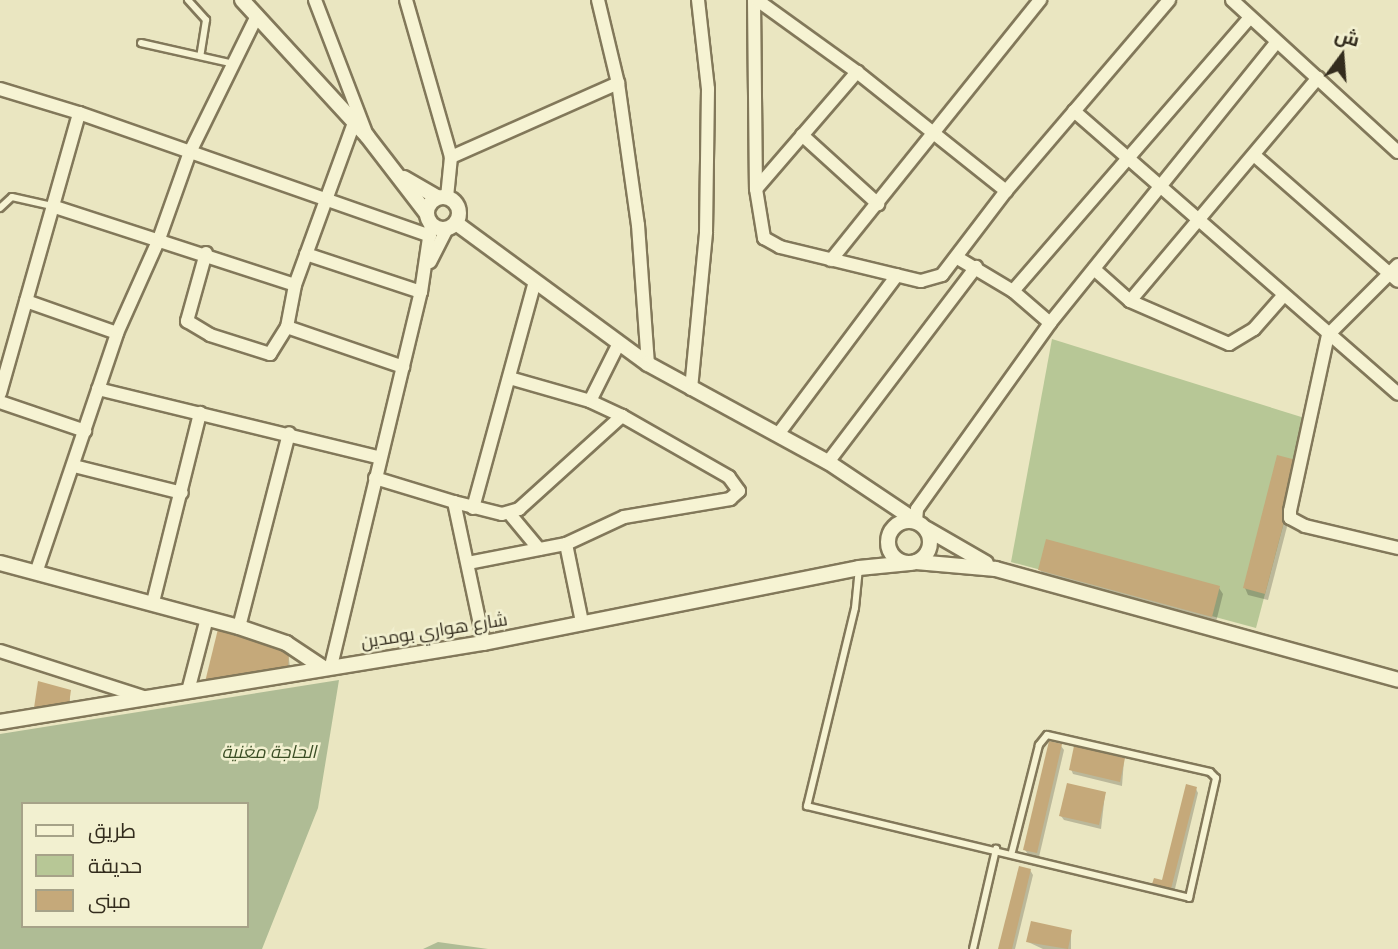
<!DOCTYPE html>
<html>
<head>
<meta charset="utf-8">
<style>
  body { margin:0 }
  #map { position:relative; width:1398px; height:949px; overflow:hidden; background:#eae6c1; font-family:"Playfair Display",Cairo,serif }
  div>[style] { position:absolute }
  [style*='--x'] { left:calc(var(--x)*1px); top:calc(var(--y)*1px); width:calc(var(--w)*1px); rotate:calc(var(--a)*1deg) }
  .green>* { inset:0; background:#b7c796 }
  .cemetery>* { inset:0; background:#afbc95 }
  .shadow>* { inset:0; background:#0003 }
  .building>* { inset:0; background:#c5a97a }
  .roads { filter:drop-shadow(2px 0 #82785a) drop-shadow(-2px 0 #82785a) drop-shadow(0 2px #82785a) drop-shadow(0 -2px #82785a) }
  .service>* { height:6px; margin:-3px; padding:0 3px; transform-origin:3px; border-radius:3px; background:#f6f3d3 }
  .minor>* { height:12px; margin:-6px; padding:0 6px; transform-origin:6px; border-radius:6px; background:#f6f3d3 }
  .tertiary>* { height:14px; margin:-7px; padding:0 7px; transform-origin:7px; border-radius:7px; background:#f6f3d3 }
  .tertiary>.ring { margin:-7px; padding:0; box-sizing:content-box; background:none; border:14px solid #f6f3d3; border-radius:50% }
  span { translate:-50% -50%; white-space:nowrap; text-align:center; line-height:1.15; -webkit-text-stroke:5px #f2f0d0; paint-order:stroke }
  .street-label { font-size:18px; color:#332c1d }
  .park-label { font-size:18px; color:#3b4e25; font-style:italic }
  .legend { position:absolute; left:21px; top:802px; width:228px; height:126px; box-sizing:border-box; background:#f2f0d0; border:2px solid #a6a288; margin:0; padding:9px 12px; list-style:none; font-size:21px; color:#332c1d }
  .legend li { display:flex; align-items:center; gap:14px; height:35px }
  .legend b { width:35px; border:2px solid #a6a288 }
  .north { position:absolute; left:1307px; top:21px; width:70px; height:70px; -webkit-text-stroke:5px #f2f0d0; paint-order:stroke; rotate:16deg; font-size:19px; font-weight:700; line-height:28px; text-align:center; color:#332c1d }
  .north::after { content:''; display:block; margin:auto; width:24px; height:32px; background:#332c1d; clip-path:polygon(50% 0,100% 100%,50% 72%,0 100%) }
</style>
</head>
<body>
<div id="map">
  <div class="green">
    <i style="clip-path:polygon(1052px 339px,1311px 420px,1256px 628px,1011px 562px)"></i>
  </div>
  <div class="cemetery">
    <i style="clip-path:polygon(evenodd,339px 680px,318px 808px,262px 949px,0 949px,0 734px,339px 680px,23px 804px,247px 804px,247px 926px,23px 926px,23px 804px)"></i>
    <i style="clip-path:polygon(438px 942px,488px 949px,423px 949px)"></i>
  </div>
  <div class="shadow">
    <i style="clip-path:polygon(1302px 469px,1268px 600px,1248px 595px,1245px 588px)"></i>
    <i style="clip-path:polygon(1040px 569px,1219px 588px,1223px 594px,1216px 622px,1043px 576px)"></i>
    <i style="clip-path:polygon(288px 652px,291px 675px,210px 688px)"></i>
    <i style="clip-path:polygon(39px 684px,70px 692px,70px 706px,37px 710px)"></i>
    <i style="clip-path:polygon(1061px 746px,1064px 750px,1039px 857px,1028px 854px,1025px 850px)"></i>
    <i style="clip-path:polygon(1124px 760px,1122px 786px,1073px 774px,1071px 769px)"></i>
    <i style="clip-path:polygon(1196px 789px,1198px 793px,1174px 893px,1157px 889px,1154px 884px,1163px 882px)"></i>
    <i style="clip-path:polygon(1105px 794px,1101px 829px,1064px 820px,1061px 816px)"></i>
    <i style="clip-path:polygon(1030px 870px,1033px 875px,1015px 949px,1000px 949px)"></i>
    <i style="clip-path:polygon(1071px 931px,1071px 949px,1043px 949px,1028px 942px)"></i>
  </div>
  <div class="building">
    <i style="clip-path:polygon(1277px 455px,1300px 461px,1265px 594px,1243px 588px)"></i>
    <i style="clip-path:polygon(1046px 539px,1220px 586px,1212px 617px,1038px 570px)"></i>
    <i style="clip-path:polygon(218px 629px,289px 651px,288px 669px,205px 682px)"></i>
    <i style="clip-path:polygon(38px 681px,71px 690px,69px 704px,34px 708px)"></i>
    <i style="clip-path:polygon(1049px 741px,1062px 744px,1037px 853px,1023px 850px)"></i>
    <i style="clip-path:polygon(1074px 746px,1125px 758px,1120px 782px,1069px 770px)"></i>
    <i style="clip-path:polygon(1067px 783px,1106px 792px,1099px 825px,1059px 816px)"></i>
    <i style="clip-path:polygon(1186px 784px,1197px 787px,1171px 889px,1152px 884px,1154px 878px,1162px 880px)"></i>
    <i style="clip-path:polygon(1019px 866px,1031px 869px,1012px 949px,998px 949px)"></i>
    <i style="clip-path:polygon(1031px 921px,1072px 930px,1068px 949px,1026px 942px)"></i>
  </div>
  <div class="roads">
    <div class="service">
      <i style="--x:188;--y:0;--w:27;--a:48"></i>
      <i style="--x:206;--y:20;--w:36;--a:99"></i>
      <i style="--x:141;--y:43;--w:95;--a:12.7"></i>
      <i style="--x:0;--y:208;--w:16;--a:-43"></i>
      <i style="--x:12;--y:197;--w:41;--a:12.7"></i>
      <i style="--x:859;--y:568;--w:40;--a:95.7"></i>
      <i style="--x:855;--y:608;--w:204;--a:103.6"></i>
      <i style="--x:807;--y:806;--w:393;--a:13.5"></i>
      <i style="--x:1189;--y:898;--w:123;--a:-77.3"></i>
      <i style="--x:1216;--y:778;--w:8;--a:-135"></i>
      <i style="--x:1210;--y:772;--w:167;--a:-167.2"></i>
      <i style="--x:1047;--y:735;--w:13;--a:129"></i>
      <i style="--x:1039;--y:745;--w:110;--a:104.2"></i>
      <i style="--x:973;--y:949;--w:103;--a:-77"></i>
    </div>
    <div class="minor">
      <i style="--x:315;--y:0;--w:142;--a:69"></i>
      <i style="--x:406;--y:0;--w:163;--a:74"></i>
      <i style="--x:451;--y:157;--w:40;--a:95.7"></i>
      <i style="--x:598;--y:0;--w:85;--a:76.5"></i>
      <i style="--x:618;--y:83;--w:143;--a:82"></i>
      <i style="--x:638;--y:225;--w:139;--a:85.9"></i>
      <i style="--x:754;--y:0;--w:189;--a:89.4"></i>
      <i style="--x:756;--y:189;--w:50;--a:80.7"></i>
      <i style="--x:764;--y:238;--w:18;--a:29"></i>
      <i style="--x:780;--y:247;--w:145;--a:13.6"></i>
      <i style="--x:921;--y:281;--w:22;--a:-16"></i>
      <i style="--x:942;--y:275;--w:106;--a:-52.7"></i>
      <i style="--x:1006;--y:191;--w:251;--a:-49.5"></i>
      <i style="--x:757;--y:0;--w:123;--a:35.8"></i>
      <i style="--x:857;--y:72;--w:191;--a:38.6"></i>
      <i style="--x:1232;--y:0;--w:225;--a:42.5"></i>
      <i style="--x:0;--y:89;--w:83;--a:16.9"></i>
      <i style="--x:79;--y:113;--w:372;--a:19.3"></i>
      <i style="--x:1074;--y:111;--w:430;--a:41.1"></i>
      <i style="--x:802;--y:135;--w:103;--a:42.2"></i>
      <i style="--x:1254;--y:155;--w:191;--a:41.2"></i>
      <i style="--x:451;--y:157;--w:183;--a:-23.9"></i>
      <i style="--x:756;--y:189;--w:155;--a:-49.2"></i>
      <i style="--x:55;--y:207;--w:252;--a:18"></i>
      <i style="--x:206;--y:253;--w:71;--a:105.6"></i>
      <i style="--x:187;--y:321;--w:27;--a:31"></i>
      <i style="--x:210;--y:335;--w:63;--a:17.6"></i>
      <i style="--x:270;--y:354;--w:32;--a:-58"></i>
      <i style="--x:287;--y:327;--w:43;--a:-79.2"></i>
      <i style="--x:295;--y:285;--w:172;--a:-70"></i>
      <i style="--x:306;--y:254;--w:121;--a:18.3"></i>
      <i style="--x:956;--y:257;--w:66;--a:30.8"></i>
      <i style="--x:1013;--y:291;--w:49;--a:40.9"></i>
      <i style="--x:1050;--y:323;--w:361;--a:-51.1"></i>
      <i style="--x:831;--y:260;--w:334;--a:-51.2"></i>
      <i style="--x:430;--y:262;--w:37;--a:-63"></i>
      <i style="--x:1398;--y:265;--w:99;--a:135"></i>
      <i style="--x:1328;--y:335;--w:180;--a:102.2"></i>
      <i style="--x:1290;--y:511;--w:7;--a:90"></i>
      <i style="--x:1290;--y:518;--w:17;--a:28"></i>
      <i style="--x:1305;--y:526;--w:96;--a:13.3"></i>
      <i style="--x:1094;--y:269;--w:48;--a:41.6"></i>
      <i style="--x:1130;--y:301;--w:108;--a:23.5"></i>
      <i style="--x:1229;--y:344;--w:29;--a:-31"></i>
      <i style="--x:1254;--y:329;--w:44;--a:-48.7"></i>
      <i style="--x:1013;--y:291;--w:362;--a:-49.1"></i>
      <i style="--x:26;--y:301;--w:96;--a:19.4"></i>
      <i style="--x:1130;--y:301;--w:292;--a:-49.9"></i>
      <i style="--x:287;--y:327;--w:123;--a:19"></i>
      <i style="--x:98;--y:389;--w:290;--a:13.7"></i>
      <i style="--x:691;--y:389;--w:158;--a:-84.5"></i>
      <i style="--x:706;--y:232;--w:143;--a:-89.2"></i>
      <i style="--x:708;--y:89;--w:90;--a:-96.4"></i>
      <i style="--x:0;--y:393;--w:291;--a:-74.2"></i>
      <i style="--x:590;--y:401;--w:65;--a:-63.4"></i>
      <i style="--x:0;--y:402;--w:90;--a:18.8"></i>
      <i style="--x:779;--y:433;--w:197;--a:-53.2"></i>
      <i style="--x:828;--y:462;--w:245;--a:-52.8"></i>
      <i style="--x:74;--y:466;--w:111;--a:14"></i>
      <i style="--x:375;--y:478;--w:83;--a:16.9"></i>
      <i style="--x:454;--y:502;--w:144;--a:78"></i>
      <i style="--x:454;--y:502;--w:49;--a:14"></i>
      <i style="--x:502;--y:514;--w:18;--a:-16"></i>
      <i style="--x:519;--y:509;--w:139;--a:-42.1"></i>
      <i style="--x:473;--y:508;--w:235;--a:-74.7"></i>
      <i style="--x:509;--y:513;--w:47;--a:50.2"></i>
      <i style="--x:916;--y:521;--w:12;--a:-85"></i>
      <i style="--x:917;--y:509;--w:229;--a:-54.4"></i>
      <i style="--x:566;--y:544;--w:80;--a:78.4"></i>
      <i style="--x:468;--y:563;--w:100;--a:-11"></i>
      <i style="--x:566;--y:544;--w:64;--a:-25"></i>
      <i style="--x:624;--y:517;--w:108;--a:-9.6"></i>
      <i style="--x:730;--y:499;--w:12;--a:-42"></i>
      <i style="--x:739;--y:491;--w:17;--a:-126"></i>
      <i style="--x:729;--y:477;--w:123;--a:-150.3"></i>
      <i style="--x:622;--y:416;--w:35;--a:-155"></i>
      <i style="--x:590;--y:401;--w:84;--a:-164.1"></i>
      <i style="--x:37;--y:570;--w:250;--a:-71.3"></i>
      <i style="--x:117;--y:333;--w:103;--a:-65.9"></i>
      <i style="--x:159;--y:239;--w:92;--a:-70.4"></i>
      <i style="--x:190;--y:152;--w:152;--a:-63.8"></i>
      <i style="--x:153;--y:602;--w:195;--a:-76"></i>
      <i style="--x:239;--y:627;--w:200;--a:-75.5"></i>
      <i style="--x:0;--y:651;--w:153;--a:17.8"></i>
      <i style="--x:331;--y:666;--w:385;--a:-76.5"></i>
      <i style="--x:421;--y:292;--w:69;--a:-81.6"></i>
      <i style="--x:188;--y:691;--w:75;--a:-75.4"></i>
    </div>
    <div class="tertiary">
      <i style="--x:242;--y:0;--w:185;--a:47.4"></i>
      <i style="--x:367;--y:136;--w:98;--a:52.4"></i>
      <i style="--x:404;--y:178;--w:39;--a:30"></i>
      <i class="ring" style="left:427px;top:197px;width:18px;height:18px"></i>
      <i style="--x:456;--y:223;--w:238;--a:36.3"></i>
      <i style="--x:648;--y:364;--w:205;--a:28.6"></i>
      <i style="--x:828;--y:462;--w:106;--a:33.8"></i>
      <i class="ring" style="left:888px;top:521px;width:28px;height:28px"></i>
      <i style="--x:927;--y:529;--w:68;--a:30"></i>
      <i style="--x:916;--y:562;--w:80;--a:5"></i>
      <i style="--x:996;--y:569;--w:417;--a:15.4"></i>
      <i style="--x:0;--y:563;--w:247;--a:15"></i>
      <i style="--x:239;--y:627;--w:50;--a:18.8"></i>
      <i style="--x:286;--y:643;--w:43;--a:33.7"></i>
      <i style="--x:0;--y:722;--w:490;--a:-9.3"></i>
      <i style="--x:484;--y:643;--w:382;--a:-11.3"></i>
      <i style="--x:859;--y:568;--w:51;--a:-5.6"></i>
    </div>
  </div>
  <div class="street-label">
    <span style="left:434px;top:630px;rotate:-9deg">شارع هواري بومدين</span>
  </div>
  <div class="park-label">
    <span style="left:269px;top:751px">الحاجة مغنية</span>
  </div>
  <ul class="legend">
  <li><b style="height:9px;background:#f6f3d3"></b>طريق</li>
  <li><b style="height:19px;background:#b7c796"></b>حديقة</li>
  <li><b style="height:19px;background:#c5a97a"></b>مبنى</li>
  </ul>
  <div class="north">ش</div>
</div>
</body>
</html>
